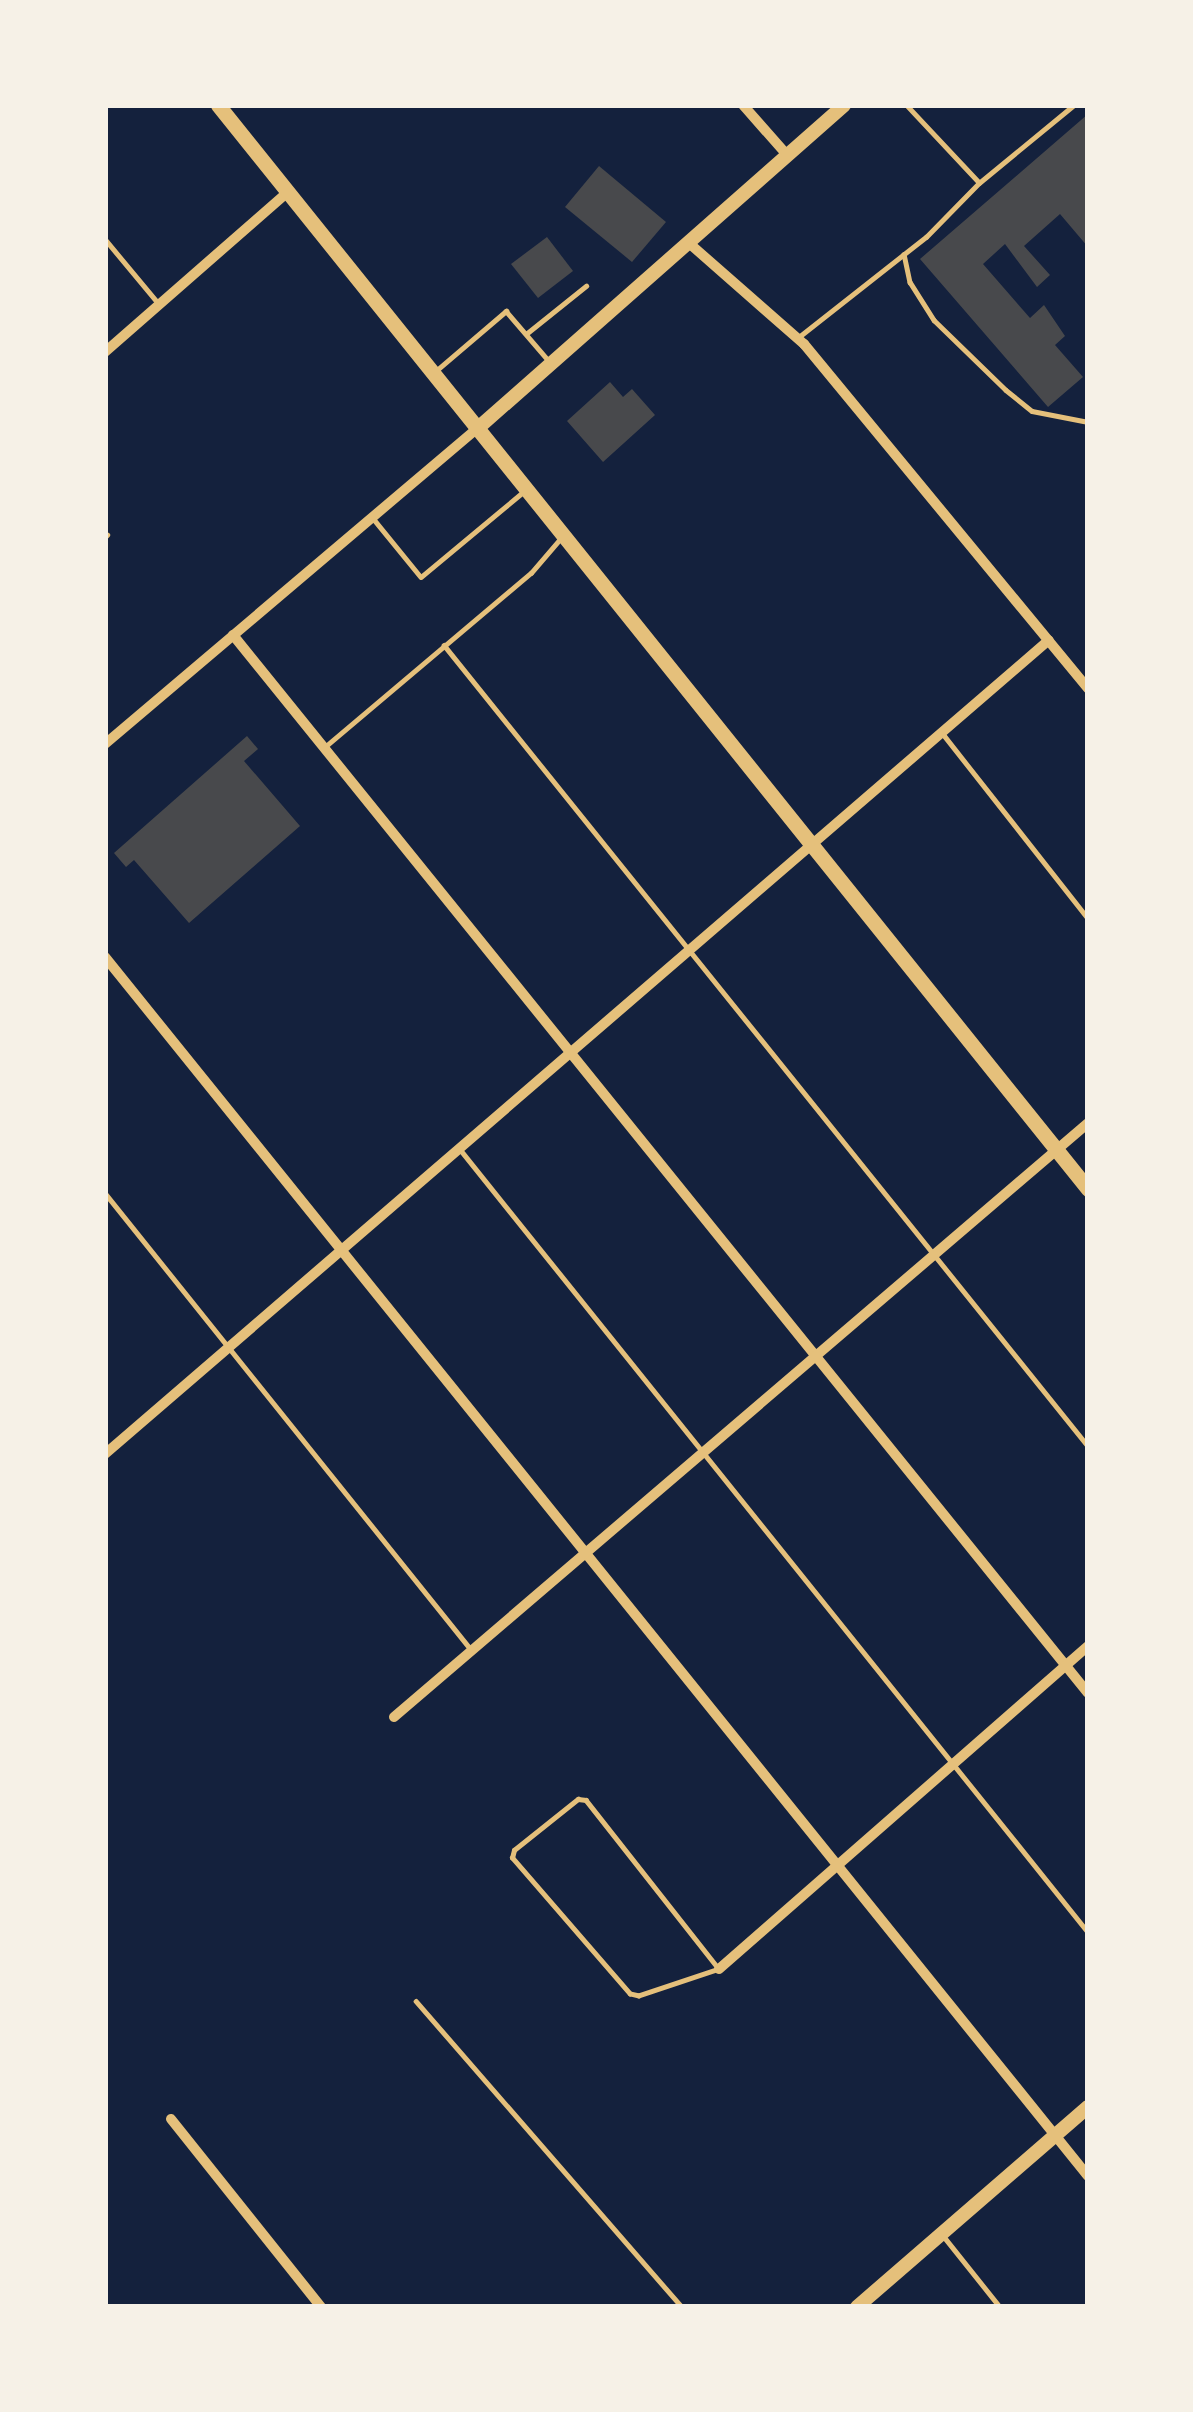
<!DOCTYPE html>
<html>
<head>
<meta charset="utf-8">
<style>
  body { margin:0 }
  #map { position:relative; width:1193px; height:2412px; overflow:hidden; background:#14213d; font-family:Lato,sans-serif }
  div>[style] { position:absolute }
  [style*='--x'] { left:calc(var(--x)*1px); top:calc(var(--y)*1px); width:calc(var(--w)*1px); rotate:calc(var(--a)*1deg) }
  .building>* { inset:0; background:#48494c }
  .service>* { height:4.5px; margin:-2.25px; padding:0 2.25px; transform-origin:2.25px; border-radius:2.25px; background:#e5c07b }
  .minor>* { height:10px; margin:-5px; padding:0 5px; transform-origin:5px; border-radius:5px; background:#e5c07b }
  .tertiary>* { height:14px; margin:-7px; padding:0 7px; transform-origin:7px; border-radius:7px; background:#e5c07b }
  .secondary>* { height:15px; margin:-7.5px; padding:0 7.5px; transform-origin:7.5px; border-radius:7.5px; background:#e5c07b }
  span { translate:-50% -50%; white-space:nowrap; text-align:center; line-height:1.15; -webkit-text-stroke:9px #f6f1e7; paint-order:stroke }
  .frame { position:absolute; inset:0; border:108px solid #f6f1e7; pointer-events:none }
</style>
</head>
<body>
<div id="map">
  <div class="building">
    <i style="clip-path:polygon(1088px 114px,1088px 247px,1060px 214px,1024px 246px,1050px 275px,1037px 287px,1005px 244px,983px 264px,1030px 318px,1044px 305px,1065px 336px,1055px 345px,1083px 377px,1048px 407px,920px 259px)"></i>
    <i style="clip-path:polygon(599px 166px,666px 222px,632px 262px,565px 207px)"></i>
    <i style="clip-path:polygon(547px 237px,573px 271px,538px 298px,511px 264px)"></i>
    <i style="clip-path:polygon(610px 382px,623px 397px,632px 389px,655px 415px,603px 462px,567px 421px)"></i>
    <i style="clip-path:polygon(247px 736px,258px 749px,244px 761px,300px 826px,189px 923px,134px 860px,126px 867px,114px 853px)"></i>
  </div>
  <div class="service">
    <i style="--x:979;--y:183;--w:123;--a:-39.4"></i>
    <i style="--x:105;--y:239;--w:85;--a:50.3"></i>
    <i style="--x:904;--y:254;--w:29;--a:78"></i>
    <i style="--x:910;--y:282;--w:45;--a:57.7"></i>
    <i style="--x:934;--y:320;--w:100;--a:44.2"></i>
    <i style="--x:1006;--y:390;--w:33;--a:39"></i>
    <i style="--x:1032;--y:411;--w:57;--a:11.1"></i>
    <i style="--x:526;--y:334;--w:77;--a:-38.7"></i>
    <i style="--x:800;--y:336;--w:160;--a:-38.2"></i>
    <i style="--x:926;--y:237;--w:76;--a:-45.5"></i>
    <i style="--x:979;--y:183;--w:107;--a:-133.1"></i>
    <i style="--x:437;--y:370;--w:91;--a:-40.5"></i>
    <i style="--x:506;--y:311;--w:66;--a:49.3"></i>
    <i style="--x:372;--y:517;--w:77;--a:50.8"></i>
    <i style="--x:421;--y:577;--w:133;--a:-39.8"></i>
    <i style="--x:105;--y:537;--w:3;--a:-45"></i>
    <i style="--x:444;--y:645;--w:1028;--a:51.2"></i>
    <i style="--x:943;--y:734;--w:234;--a:51.8"></i>
    <i style="--x:326;--y:746;--w:268;--a:-40.2"></i>
    <i style="--x:531;--y:573;--w:45;--a:-49.5"></i>
    <i style="--x:459;--y:1148;--w:1005;--a:51.26"></i>
    <i style="--x:105;--y:1193;--w:582;--a:51.28"></i>
    <i style="--x:578;--y:1799;--w:8;--a:7"></i>
    <i style="--x:586;--y:1800;--w:215;--a:51.8"></i>
    <i style="--x:719;--y:1969;--w:84;--a:161.4"></i>
    <i style="--x:639;--y:1996;--w:9;--a:-167"></i>
    <i style="--x:630;--y:1994;--w:180;--a:-130.9"></i>
    <i style="--x:512;--y:1858;--w:8;--a:-76"></i>
    <i style="--x:514;--y:1850;--w:82;--a:-38.6"></i>
    <i style="--x:416;--y:2001;--w:405;--a:49"></i>
    <i style="--x:945;--y:2238;--w:88;--a:51.4"></i>
  </div>
  <div class="minor">
    <i style="--x:743;--y:105;--w:68;--a:48.6"></i>
    <i style="--x:690;--y:244;--w:152;--a:41.3"></i>
    <i style="--x:804;--y:344;--w:447;--a:50.5"></i>
    <i style="--x:105;--y:352;--w:243;--a:-41.2"></i>
    <i style="--x:233;--y:635;--w:1360;--a:51.06"></i>
    <i style="--x:105;--y:744;--w:489;--a:-40.3"></i>
    <i style="--x:105;--y:957;--w:1566;--a:51.12"></i>
    <i style="--x:105;--y:1454;--w:1246;--a:-40.77"></i>
    <i style="--x:394;--y:1717;--w:913;--a:-40.56"></i>
    <i style="--x:719;--y:1969;--w:490;--a:-41.2"></i>
    <i style="--x:171;--y:2119;--w:241;--a:51.4"></i>
  </div>
  <div class="tertiary">
    <i style="--x:478;--y:428;--w:488;--a:-41.4"></i>
    <i style="--x:857;--y:2307;--w:306;--a:-40.9"></i>
  </div>
  <div class="secondary">
    <i style="--x:218;--y:105;--w:1390;--a:51.25"></i>
  </div>
  <div class="frame"></div>
</div>
</body>
</html>
